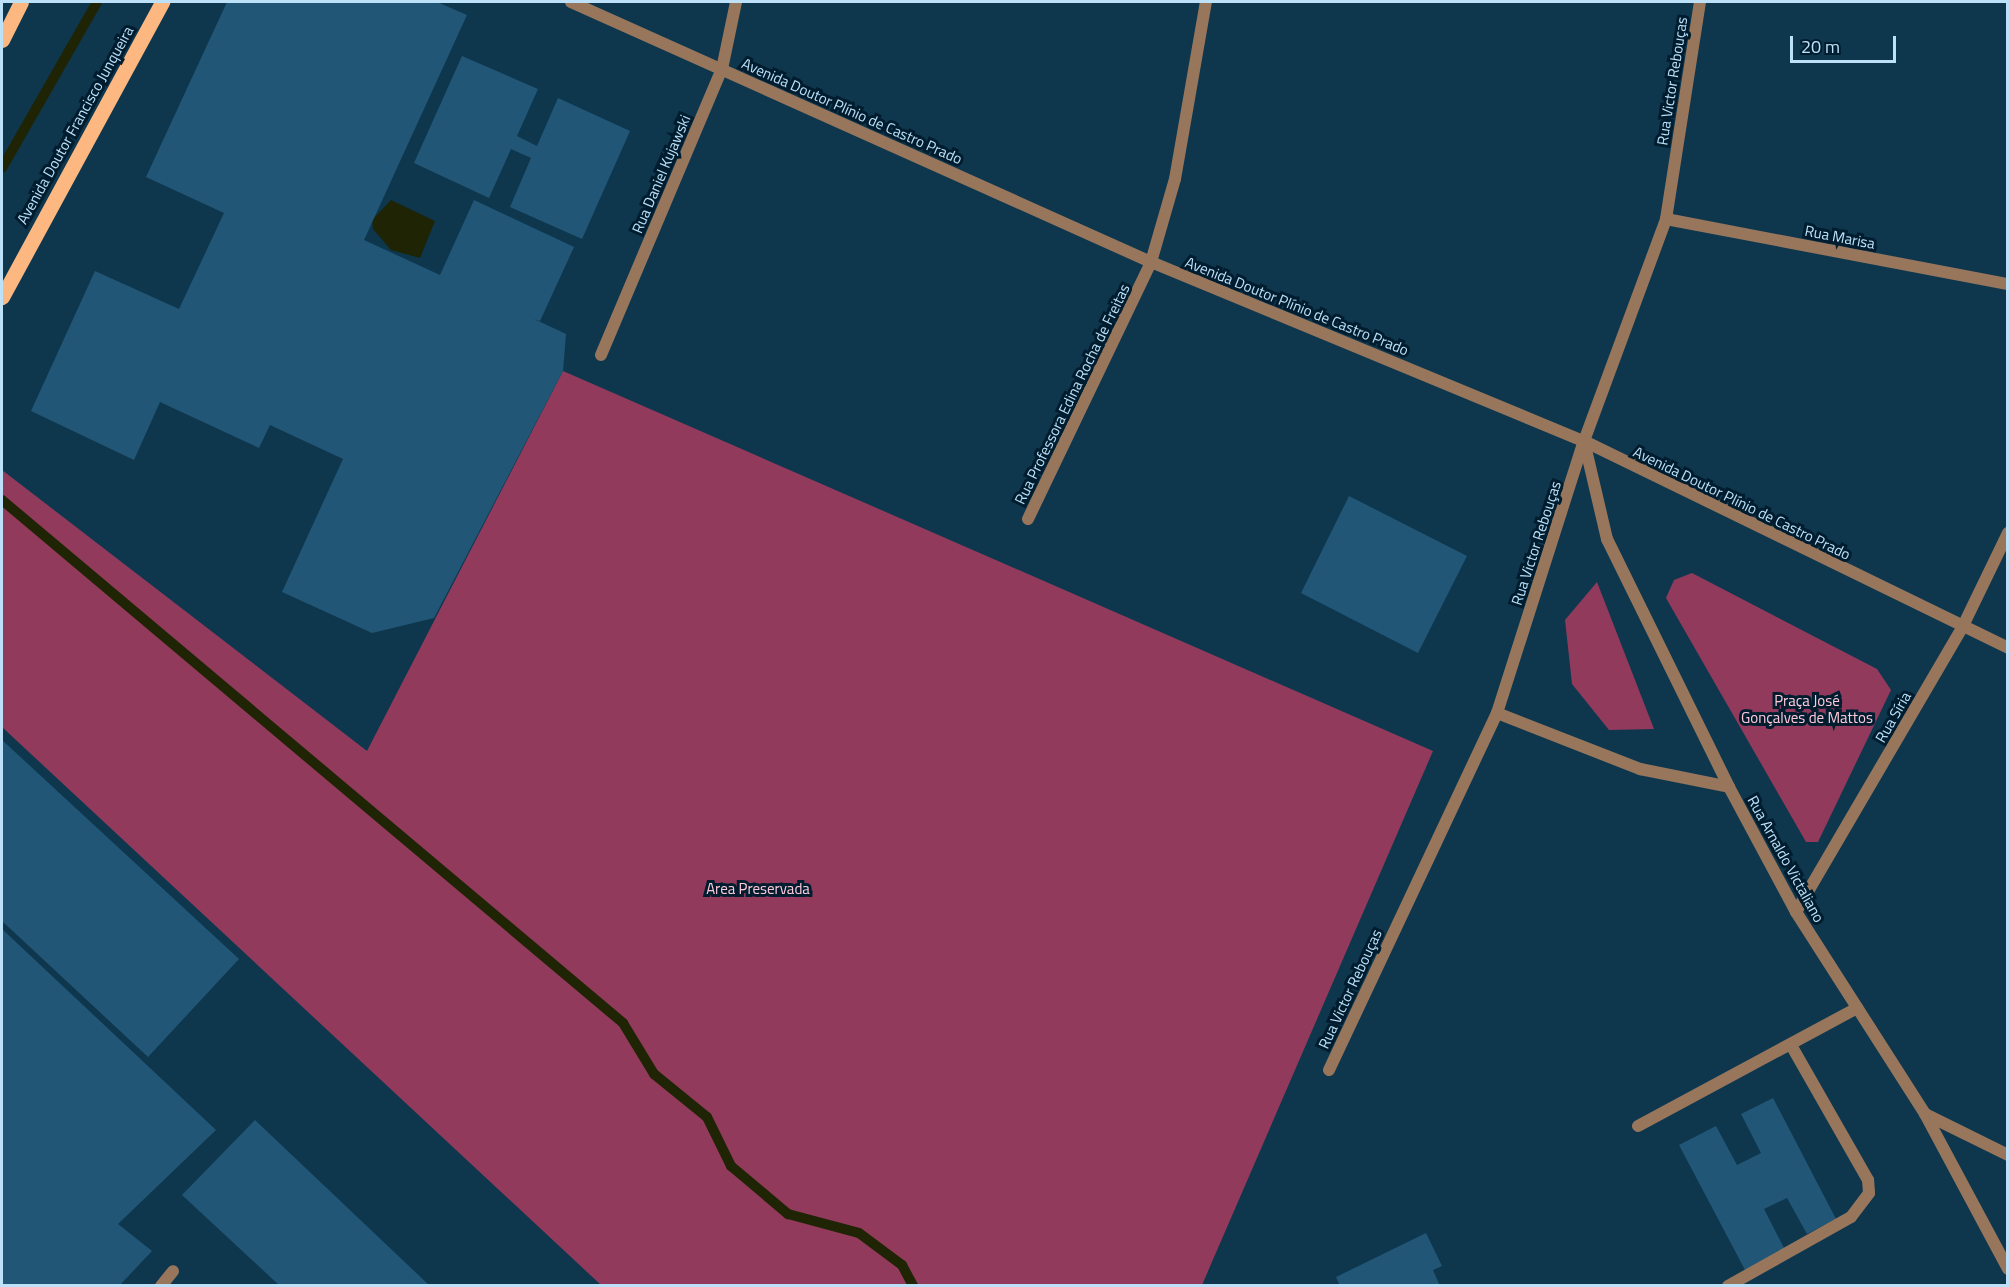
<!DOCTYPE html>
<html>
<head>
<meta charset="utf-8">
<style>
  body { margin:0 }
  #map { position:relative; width:2009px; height:1287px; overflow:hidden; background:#0e374e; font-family:"Titillium Web",sans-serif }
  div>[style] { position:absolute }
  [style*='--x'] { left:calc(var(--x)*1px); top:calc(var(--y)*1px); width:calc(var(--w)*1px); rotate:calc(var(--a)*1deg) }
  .green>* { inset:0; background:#923a5c }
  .water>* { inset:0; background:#1e2404 }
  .stream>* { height:10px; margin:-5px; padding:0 5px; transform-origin:5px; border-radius:5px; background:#1e2404 }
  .building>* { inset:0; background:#215676 }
  .service>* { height:12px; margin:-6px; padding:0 6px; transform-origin:6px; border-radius:6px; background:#98765c }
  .minor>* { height:12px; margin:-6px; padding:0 6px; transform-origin:6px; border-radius:6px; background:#98765c }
  .tertiary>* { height:12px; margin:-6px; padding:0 6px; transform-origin:6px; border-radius:6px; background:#98765c }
  .primary>* { height:15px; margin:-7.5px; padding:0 7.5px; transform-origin:7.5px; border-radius:7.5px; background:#fdb780 }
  span { translate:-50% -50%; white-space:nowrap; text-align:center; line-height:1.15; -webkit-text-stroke:6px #001d2f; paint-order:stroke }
  .street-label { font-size:15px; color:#bde1f9 }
  .park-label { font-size:15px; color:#ffcada }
  .frame { position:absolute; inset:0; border:3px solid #bde1f9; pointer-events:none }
  .scale { position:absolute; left:1790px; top:36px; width:106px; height:27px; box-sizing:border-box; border:3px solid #bde1f9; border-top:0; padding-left:8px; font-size:18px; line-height:21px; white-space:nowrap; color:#bde1f9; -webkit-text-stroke:4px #001d2f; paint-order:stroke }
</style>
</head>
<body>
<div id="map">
  <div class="green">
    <i style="clip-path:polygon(563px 371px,1433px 751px,1202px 1285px,601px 1285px,2px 727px,2px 470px,367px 751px)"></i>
    <i style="clip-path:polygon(1692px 573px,1877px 669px,1891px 690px,1818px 842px,1806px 842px,1666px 598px,1674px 580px)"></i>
    <i style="clip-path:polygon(1597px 582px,1654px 729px,1609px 730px,1572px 684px,1565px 620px)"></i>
  </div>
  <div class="water">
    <i style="clip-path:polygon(391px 200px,435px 221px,420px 258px,391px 250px,373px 229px,372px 220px)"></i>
  </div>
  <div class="stream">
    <i style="--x:2;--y:168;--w:191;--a:-60.2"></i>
    <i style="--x:2;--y:500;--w:812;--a:40.1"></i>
    <i style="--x:623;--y:1023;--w:60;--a:58.7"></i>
    <i style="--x:654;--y:1074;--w:68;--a:39.1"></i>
    <i style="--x:707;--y:1117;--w:55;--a:63.9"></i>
    <i style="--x:731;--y:1166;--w:75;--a:40.1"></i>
    <i style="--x:788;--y:1214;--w:73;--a:15"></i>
    <i style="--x:859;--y:1233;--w:54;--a:36.7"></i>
    <i style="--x:902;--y:1265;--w:24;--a:62"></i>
  </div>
  <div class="building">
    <i style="clip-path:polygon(227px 2px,437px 2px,467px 15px,364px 240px,440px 275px,474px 200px,574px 247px,540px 321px,534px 319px,566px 334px,563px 371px,434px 618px,372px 633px,282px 592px,343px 459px,270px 425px,259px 448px,160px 402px,134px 460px,31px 411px,95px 271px,179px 309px,224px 213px,146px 177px)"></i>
    <i style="clip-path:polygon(462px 56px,538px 89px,517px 136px,537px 146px,558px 98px,630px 131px,582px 239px,510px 207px,531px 158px,511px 149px,489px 198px,414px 163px)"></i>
    <i style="clip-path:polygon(1349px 496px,1467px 556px,1418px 653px,1301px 593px)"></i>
    <i style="clip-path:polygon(2px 740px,239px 959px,148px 1057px,2px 921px)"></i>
    <i style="clip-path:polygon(2px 929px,216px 1130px,118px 1224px,152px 1251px,119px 1286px,2px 1286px)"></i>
    <i style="clip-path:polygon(1773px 1098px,1836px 1219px,1807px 1234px,1787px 1198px,1764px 1209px,1785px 1250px,1745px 1270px,1679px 1145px,1716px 1126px,1737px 1165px,1761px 1153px,1741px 1114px)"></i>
    <i style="clip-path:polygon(255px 1120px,430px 1286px,280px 1286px,182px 1195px)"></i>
    <i style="clip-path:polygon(1426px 1233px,1442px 1266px,1433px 1270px,1440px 1286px,1340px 1286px,1336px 1277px)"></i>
  </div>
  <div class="service">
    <i style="--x:1638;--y:1126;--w:249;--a:-28.3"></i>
    <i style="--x:161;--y:1286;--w:19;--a:-51"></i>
    <i style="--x:1728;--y:1286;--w:141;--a:-29.3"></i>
    <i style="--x:1851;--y:1217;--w:30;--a:-53"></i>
    <i style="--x:1869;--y:1193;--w:13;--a:-94"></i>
    <i style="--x:1868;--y:1180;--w:155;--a:-119.7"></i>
  </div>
  <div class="minor">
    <i style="--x:1666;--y:219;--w:348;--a:10.8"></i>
    <i style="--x:601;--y:355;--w:311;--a:-67.1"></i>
    <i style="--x:722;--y:69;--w:68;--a:-78.2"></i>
    <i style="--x:1028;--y:519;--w:285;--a:-64.4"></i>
    <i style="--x:1151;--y:262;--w:86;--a:-73.9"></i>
    <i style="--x:1175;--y:179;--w:180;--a:-80.1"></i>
    <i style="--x:1497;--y:713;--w:154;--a:21.4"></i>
    <i style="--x:1640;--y:769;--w:91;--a:11.4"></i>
    <i style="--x:1796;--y:912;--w:329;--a:-59.7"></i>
    <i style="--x:1962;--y:628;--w:106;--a:-64.2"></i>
    <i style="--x:1329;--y:1070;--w:395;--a:-64.8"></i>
    <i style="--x:1497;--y:713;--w:286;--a:-72.3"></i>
    <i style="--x:1584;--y:441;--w:237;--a:-69.7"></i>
    <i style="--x:1666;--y:219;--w:220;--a:-81.1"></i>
    <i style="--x:1925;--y:1114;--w:93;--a:26.3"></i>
  </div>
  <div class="tertiary">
    <i style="--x:571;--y:2;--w:636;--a:24.15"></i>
    <i style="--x:1151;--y:262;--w:469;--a:22.5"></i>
    <i style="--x:1584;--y:441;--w:472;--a:26"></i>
    <i style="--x:1584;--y:441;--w:101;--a:76.8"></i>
    <i style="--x:1607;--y:539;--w:276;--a:63.8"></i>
    <i style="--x:1729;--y:787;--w:142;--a:61.8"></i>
    <i style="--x:1796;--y:912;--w:240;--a:57.4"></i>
    <i style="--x:1925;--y:1114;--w:176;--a:61.8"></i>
  </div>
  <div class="primary">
    <i style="--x:2;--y:40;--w:42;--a:-63.4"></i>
    <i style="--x:2;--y:297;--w:336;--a:-61.5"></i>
  </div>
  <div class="street-label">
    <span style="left:1672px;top:81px;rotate:-81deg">Rua Victor Rebouças</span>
    <span style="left:852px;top:111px;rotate:24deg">Avenida Doutor Plínio de Castro Prado</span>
    <span style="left:75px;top:125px;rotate:-61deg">Avenida Doutor Francisco Junqueira</span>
    <span style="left:661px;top:174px;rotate:-67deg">Rua Daniel Kujawski</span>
    <span style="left:1840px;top:237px;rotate:11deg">Rua Marisa</span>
    <span style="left:1297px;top:306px;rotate:22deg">Avenida Doutor Plínio de Castro Prado</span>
    <span style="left:1072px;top:394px;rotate:-64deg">Rua Professora Edina Rocha de Freitas</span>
    <span style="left:1742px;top:503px;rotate:26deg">Avenida Doutor Plínio de Castro Prado</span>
    <span style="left:1536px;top:543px;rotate:-72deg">Rua Victor Rebouças</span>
    <span style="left:1893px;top:717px;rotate:-60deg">Rua Síria</span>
    <span style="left:1786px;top:859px;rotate:61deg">Rua Arnaldo Victaliano</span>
    <span style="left:1350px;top:989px;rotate:-65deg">Rua Victor Rebouças</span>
  </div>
  <div class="park-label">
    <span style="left:1807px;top:709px">Praça José<br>Gonçalves de Mattos</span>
    <span style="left:758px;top:889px">Area Preservada</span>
  </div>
  <div class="frame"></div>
  <div class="scale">20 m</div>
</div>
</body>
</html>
